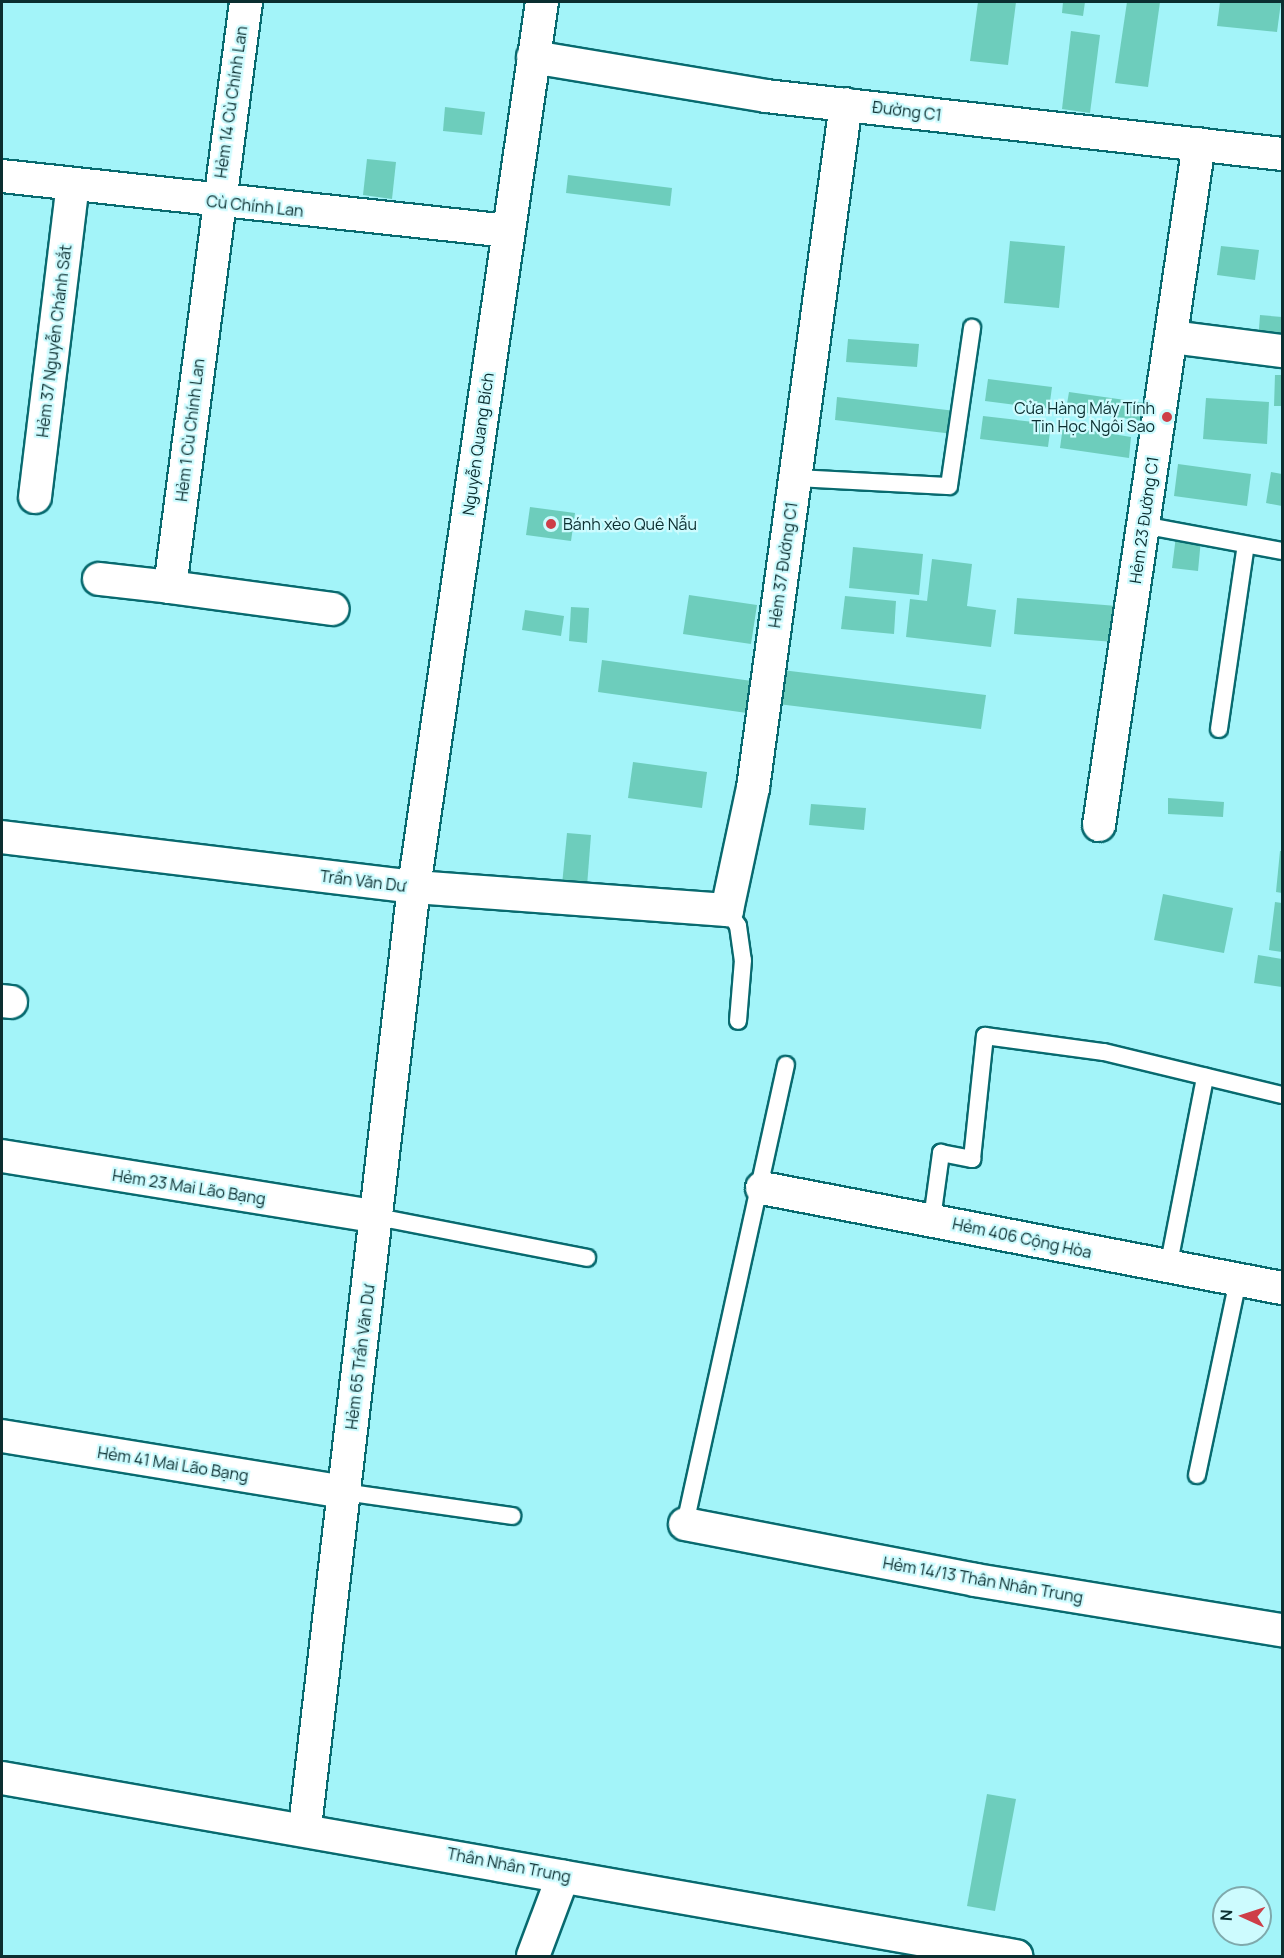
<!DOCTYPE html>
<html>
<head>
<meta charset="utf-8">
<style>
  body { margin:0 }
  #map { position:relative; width:1284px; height:1958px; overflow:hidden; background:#a3f4f9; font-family:Manrope,sans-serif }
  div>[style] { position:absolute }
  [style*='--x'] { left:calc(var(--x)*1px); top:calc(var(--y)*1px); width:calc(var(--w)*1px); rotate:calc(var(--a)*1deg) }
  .building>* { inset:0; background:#6dcdbc }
  .roads { filter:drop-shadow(2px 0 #086a6f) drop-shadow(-2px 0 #086a6f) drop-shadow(0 2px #086a6f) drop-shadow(0 -2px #086a6f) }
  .lane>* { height:16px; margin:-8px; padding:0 8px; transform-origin:8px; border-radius:8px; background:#fff }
  .street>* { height:32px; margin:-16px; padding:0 16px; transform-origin:16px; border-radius:16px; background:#fff }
  .dots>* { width:16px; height:16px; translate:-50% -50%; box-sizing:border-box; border:3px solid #cdfbfe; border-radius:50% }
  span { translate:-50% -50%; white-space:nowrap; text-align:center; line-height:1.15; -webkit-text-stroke:4.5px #cdfbfe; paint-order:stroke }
  .street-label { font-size:16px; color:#0b2e30 }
  .poi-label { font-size:16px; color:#0b2e30 }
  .right { translate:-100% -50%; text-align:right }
  .left { translate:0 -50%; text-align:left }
  .frame { position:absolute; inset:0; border:3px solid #0b2e30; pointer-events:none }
  .north { position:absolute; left:1212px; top:1886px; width:60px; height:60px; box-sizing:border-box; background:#cdfbfe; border:2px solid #7fa9ac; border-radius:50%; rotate:273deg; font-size:16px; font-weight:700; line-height:24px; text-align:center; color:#0b2e30 }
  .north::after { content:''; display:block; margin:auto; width:21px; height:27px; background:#ce3e48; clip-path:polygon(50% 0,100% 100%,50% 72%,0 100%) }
</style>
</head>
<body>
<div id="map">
  <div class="building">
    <i style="clip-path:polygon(978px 2px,1016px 2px,1008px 65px,970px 61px)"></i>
    <i style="clip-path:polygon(1063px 2px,1085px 2px,1083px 16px,1062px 13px)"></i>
    <i style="clip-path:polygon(1127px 2px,1160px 2px,1148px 87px,1115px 83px)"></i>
    <i style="clip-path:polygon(1220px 2px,1281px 2px,1277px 32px,1217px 26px)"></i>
    <i style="clip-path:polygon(1071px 31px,1100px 35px,1090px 113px,1062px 109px)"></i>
    <i style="clip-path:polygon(445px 107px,485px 112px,482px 135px,443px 131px)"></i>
    <i style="clip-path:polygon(367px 159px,396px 162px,392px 199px,363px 195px)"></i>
    <i style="clip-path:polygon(568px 175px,672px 188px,670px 206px,566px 193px)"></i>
    <i style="clip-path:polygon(1010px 241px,1065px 246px,1059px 308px,1004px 303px)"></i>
    <i style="clip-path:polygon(1221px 246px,1259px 250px,1255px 280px,1217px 275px)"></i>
    <i style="clip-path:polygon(1260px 315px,1282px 317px,1282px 344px,1258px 342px)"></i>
    <i style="clip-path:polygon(848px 339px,919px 344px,917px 367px,846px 362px)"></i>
    <i style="clip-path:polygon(1275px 375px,1282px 375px,1282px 406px,1274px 406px)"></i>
    <i style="clip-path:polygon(988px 379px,1052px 387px,1049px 409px,985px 401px)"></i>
    <i style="clip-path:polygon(1069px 392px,1153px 404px,1150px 422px,1066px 410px)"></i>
    <i style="clip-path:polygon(837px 397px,964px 412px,962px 435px,835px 420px)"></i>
    <i style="clip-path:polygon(1206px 398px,1269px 402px,1267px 444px,1203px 439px)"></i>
    <i style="clip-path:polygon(983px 416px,1051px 424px,1048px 447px,980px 439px)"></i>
    <i style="clip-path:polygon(1063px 426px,1131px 437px,1129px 458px,1060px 448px)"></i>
    <i style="clip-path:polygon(1178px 464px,1251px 474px,1247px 506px,1174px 496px)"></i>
    <i style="clip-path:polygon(1271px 472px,1282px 474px,1282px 506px,1266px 503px)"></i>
    <i style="clip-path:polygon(530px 507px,575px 513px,571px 541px,526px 535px)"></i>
    <i style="clip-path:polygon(1176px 536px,1201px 539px,1198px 571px,1172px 568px)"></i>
    <i style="clip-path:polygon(853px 547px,923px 554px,919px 595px,849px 588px)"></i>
    <i style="clip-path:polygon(932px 559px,972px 564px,967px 606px,996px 610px,991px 647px,906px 637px,910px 599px,927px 601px)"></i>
    <i style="clip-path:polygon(689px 595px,757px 605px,751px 644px,683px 634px)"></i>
    <i style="clip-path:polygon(845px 596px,896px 601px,894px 634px,841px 629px)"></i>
    <i style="clip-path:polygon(1017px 598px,1117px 606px,1114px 642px,1014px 634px)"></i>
    <i style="clip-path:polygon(571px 607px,589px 608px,587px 643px,569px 641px)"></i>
    <i style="clip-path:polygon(525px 610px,564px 616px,561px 636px,522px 630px)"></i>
    <i style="clip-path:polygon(602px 660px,759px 682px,754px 714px,598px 692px)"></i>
    <i style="clip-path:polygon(782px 670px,986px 695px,981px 729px,778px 704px)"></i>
    <i style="clip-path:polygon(633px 762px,707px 772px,702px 808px,628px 798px)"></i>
    <i style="clip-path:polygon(1168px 798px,1224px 802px,1223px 817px,1168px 814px)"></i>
    <i style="clip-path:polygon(811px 804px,866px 808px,864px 830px,809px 825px)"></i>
    <i style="clip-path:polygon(567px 833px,591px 835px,587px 886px,562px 885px)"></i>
    <i style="clip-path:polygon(1280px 851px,1282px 851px,1282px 893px,1276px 892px)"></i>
    <i style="clip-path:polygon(1163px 894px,1233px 908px,1224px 953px,1154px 940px)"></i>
    <i style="clip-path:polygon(1275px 902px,1282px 903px,1282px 952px,1269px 950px)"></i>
    <i style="clip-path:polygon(1258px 955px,1282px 959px,1282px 987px,1254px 983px)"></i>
    <i style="clip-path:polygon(987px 1794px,1016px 1799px,995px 1911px,967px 1906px)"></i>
  </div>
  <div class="roads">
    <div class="lane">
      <i style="--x:795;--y:478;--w:154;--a:3"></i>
      <i style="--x:949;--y:486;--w:160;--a:-81.7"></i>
      <i style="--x:1143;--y:525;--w:141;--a:10.6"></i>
      <i style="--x:1219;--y:729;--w:186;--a:-81.7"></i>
      <i style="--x:727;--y:910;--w:19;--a:55"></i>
      <i style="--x:738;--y:926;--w:34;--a:82"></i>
      <i style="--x:743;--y:960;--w:61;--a:94.7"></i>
      <i style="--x:377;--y:1217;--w:214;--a:11"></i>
      <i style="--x:932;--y:1219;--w:67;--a:-82.2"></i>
      <i style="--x:941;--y:1153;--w:32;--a:11"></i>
      <i style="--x:972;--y:1159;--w:124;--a:-84"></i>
      <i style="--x:985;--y:1036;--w:120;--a:7.7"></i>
      <i style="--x:1104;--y:1052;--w:183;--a:13.6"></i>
      <i style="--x:1168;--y:1268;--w:195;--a:-79"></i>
      <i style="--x:1197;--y:1475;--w:199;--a:-78.1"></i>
      <i style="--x:344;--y:1492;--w:170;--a:8.1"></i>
      <i style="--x:685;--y:1524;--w:470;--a:-77.6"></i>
    </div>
    <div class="street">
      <i style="--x:533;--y:57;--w:236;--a:9.5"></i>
      <i style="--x:766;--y:96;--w:519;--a:6.41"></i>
      <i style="--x:2;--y:176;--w:509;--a:6.2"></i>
      <i style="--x:1171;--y:337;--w:112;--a:7.2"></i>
      <i style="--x:35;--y:497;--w:314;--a:-83.1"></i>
      <i style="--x:99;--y:579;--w:71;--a:6.4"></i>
      <i style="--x:170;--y:587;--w:590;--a:-82.6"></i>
      <i style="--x:170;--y:587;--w:164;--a:7.7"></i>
      <i style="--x:1099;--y:825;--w:688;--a:-81.65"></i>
      <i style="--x:2;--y:837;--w:415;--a:6.9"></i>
      <i style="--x:414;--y:887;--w:314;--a:4.2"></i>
      <i style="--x:727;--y:910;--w:125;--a:-78"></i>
      <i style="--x:753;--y:788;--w:690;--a:-82.26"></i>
      <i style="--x:2;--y:1001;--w:9;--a:6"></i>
      <i style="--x:2;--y:1156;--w:380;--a:9.2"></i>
      <i style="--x:762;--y:1188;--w:530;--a:10.89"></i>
      <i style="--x:2;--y:1436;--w:347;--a:9.3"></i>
      <i style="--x:685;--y:1524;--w:295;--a:10.9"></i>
      <i style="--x:975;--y:1580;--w:311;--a:9.3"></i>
      <i style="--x:2;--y:1778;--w:1030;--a:9.96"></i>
      <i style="--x:305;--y:1827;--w:946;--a:-83.39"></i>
      <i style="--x:414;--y:887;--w:894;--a:-81.77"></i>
      <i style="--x:533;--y:1956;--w:85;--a:-69.4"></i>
    </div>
  </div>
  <div class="dots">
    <i style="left:1167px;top:417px;background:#ce3e48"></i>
    <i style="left:551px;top:524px;background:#ce3e48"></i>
  </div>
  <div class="street-label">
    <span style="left:231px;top:102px;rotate:-82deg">Hẻm 14 Cù Chính Lan</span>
    <span style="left:907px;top:111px;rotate:7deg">Đường C1</span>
    <span style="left:255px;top:206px;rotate:6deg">Cù Chính Lan</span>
    <span style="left:54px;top:341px;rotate:-83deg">Hẻm 37 Nguyễn Chánh Sắt</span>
    <span style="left:190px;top:430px;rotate:-83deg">Hẻm 1 Cù Chính Lan</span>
    <span style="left:478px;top:444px;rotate:-82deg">Nguyễn Quang Bích</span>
    <span style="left:1144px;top:520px;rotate:-82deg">Hẻm 23 Đường C1</span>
    <span style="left:783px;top:565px;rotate:-82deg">Hẻm 37 Đường C1</span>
    <span style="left:363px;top:881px;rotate:7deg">Trần Văn Dư</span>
    <span style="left:189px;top:1187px;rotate:9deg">Hẻm 23 Mai Lão Bạng</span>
    <span style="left:1022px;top:1238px;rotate:12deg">Hẻm 406 Cộng Hòa</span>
    <span style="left:360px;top:1357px;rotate:-83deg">Hẻm 65 Trần Văn Dư</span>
    <span style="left:173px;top:1464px;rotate:9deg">Hẻm 41 Mai Lão Bạng</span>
    <span style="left:983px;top:1580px;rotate:10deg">Hẻm 14/13 Thân Nhân Trung</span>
    <span style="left:509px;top:1865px;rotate:11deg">Thân Nhân Trung</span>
  </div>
  <div class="poi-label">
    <span class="right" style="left:1155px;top:417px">Cửa Hàng Máy Tính<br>Tin Học Ngôi Sao</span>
    <span class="left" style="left:563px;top:524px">Bánh xèo Quê Nẫu</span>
  </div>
  <div class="frame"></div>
  <div class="north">N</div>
</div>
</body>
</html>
